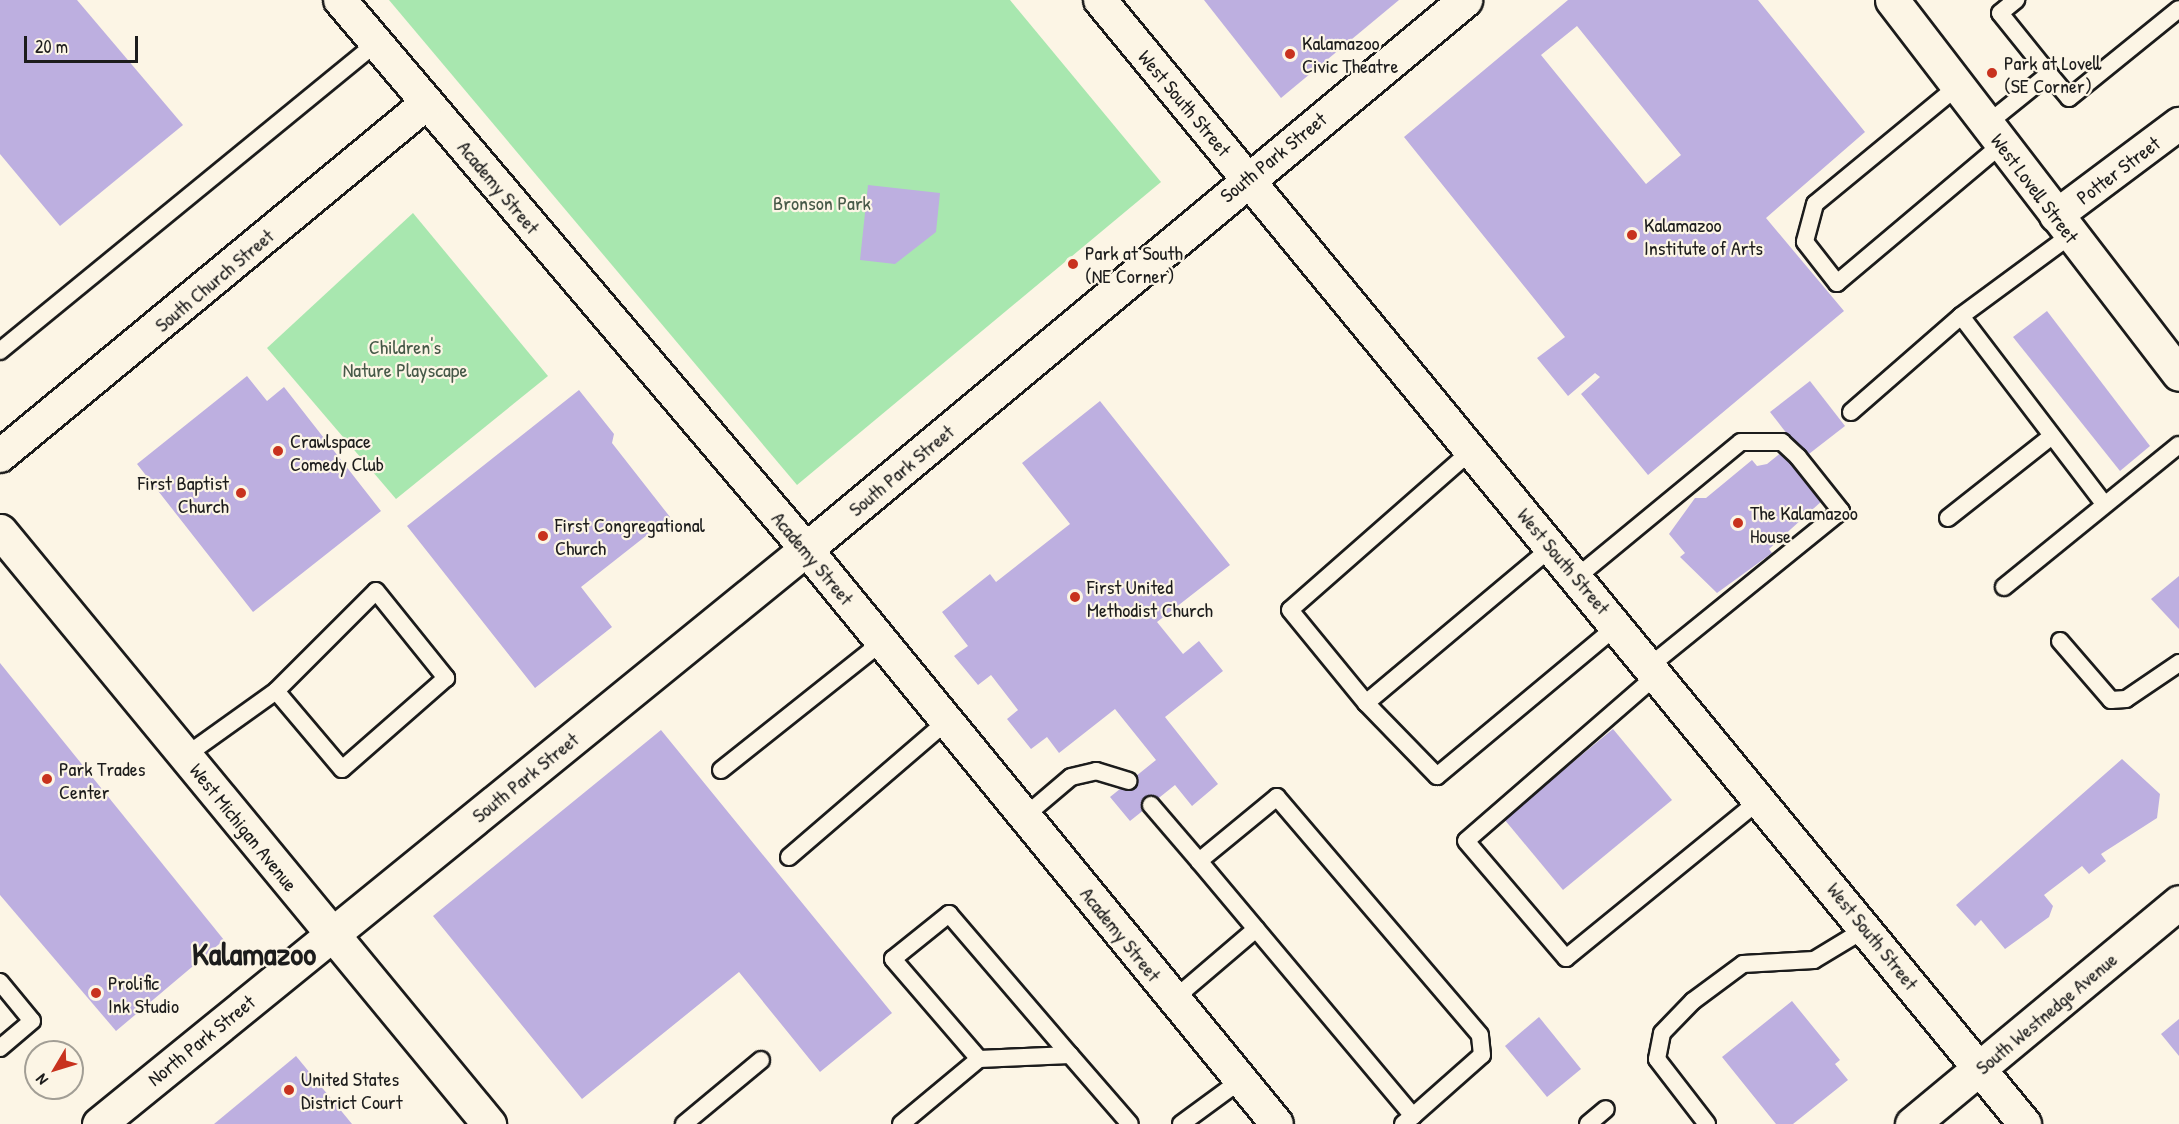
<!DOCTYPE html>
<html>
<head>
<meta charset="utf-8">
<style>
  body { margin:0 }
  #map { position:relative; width:2179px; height:1124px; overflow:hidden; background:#fcf5e5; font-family:"Patrick Hand",sans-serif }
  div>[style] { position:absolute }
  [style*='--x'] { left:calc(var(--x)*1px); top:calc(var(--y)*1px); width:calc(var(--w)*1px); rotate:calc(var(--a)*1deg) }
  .green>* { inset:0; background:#a8e7af }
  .building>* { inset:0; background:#bdafe0 }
  .roads { filter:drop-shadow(2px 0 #1c1c1c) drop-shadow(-2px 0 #1c1c1c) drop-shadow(0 2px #1c1c1c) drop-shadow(0 -2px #1c1c1c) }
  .lane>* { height:16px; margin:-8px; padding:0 8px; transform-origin:8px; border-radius:8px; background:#fcf5e5 }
  .street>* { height:32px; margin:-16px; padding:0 16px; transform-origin:16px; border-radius:16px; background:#fcf5e5 }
  .secondary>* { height:33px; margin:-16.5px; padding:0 16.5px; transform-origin:16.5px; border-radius:16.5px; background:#fcf5e5 }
  .primary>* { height:33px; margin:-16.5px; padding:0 16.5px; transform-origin:16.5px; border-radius:16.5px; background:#fcf5e5 }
  .dots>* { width:16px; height:16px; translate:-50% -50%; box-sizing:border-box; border:3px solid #fcf5e5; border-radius:50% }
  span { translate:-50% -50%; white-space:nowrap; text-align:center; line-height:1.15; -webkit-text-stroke:4.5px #fcf5e5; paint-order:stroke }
  .poi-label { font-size:20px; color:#1c1c1c }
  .left { translate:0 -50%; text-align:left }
  .right { translate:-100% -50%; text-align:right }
  .street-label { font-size:20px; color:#1c1c1c }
  .park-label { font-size:20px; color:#465948 }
  .town-label { font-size:32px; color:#1c1c1c; font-weight:700 }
  .north { position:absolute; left:24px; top:1040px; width:60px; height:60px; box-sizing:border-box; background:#fcf5e5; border:2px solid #a29e95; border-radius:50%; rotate:232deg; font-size:16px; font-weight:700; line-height:24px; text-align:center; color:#1c1c1c }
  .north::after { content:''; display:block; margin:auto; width:21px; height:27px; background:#c8321e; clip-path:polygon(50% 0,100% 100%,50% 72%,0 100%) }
  .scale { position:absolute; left:24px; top:36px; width:114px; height:27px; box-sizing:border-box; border:3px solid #1c1c1c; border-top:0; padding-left:8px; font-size:18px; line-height:21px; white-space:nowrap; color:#1c1c1c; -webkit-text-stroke:4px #fcf5e5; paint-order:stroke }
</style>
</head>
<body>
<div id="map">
  <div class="green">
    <i style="clip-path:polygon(389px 0,1010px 0,1161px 182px,797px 485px)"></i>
    <i style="clip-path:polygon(413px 213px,548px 376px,396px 499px,267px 348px)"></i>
  </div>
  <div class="building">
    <i style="clip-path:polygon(0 0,77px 0,183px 125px,60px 226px,0 154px)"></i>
    <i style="clip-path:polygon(1204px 0,1399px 0,1281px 98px)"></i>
    <i style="clip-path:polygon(evenodd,1568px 0,1758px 0,1865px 132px,1766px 218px,1844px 311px,1648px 475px,1581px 394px,1600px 377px,1595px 373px,1568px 396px,1537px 358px,1565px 337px,1404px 137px,1568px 0,1577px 26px,1681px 155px,1646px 184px,1541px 55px,1577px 26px)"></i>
    <i style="clip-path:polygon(868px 185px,940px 193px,936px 232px,895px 264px,860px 260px)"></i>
    <i style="clip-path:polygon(2047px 311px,2150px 446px,2120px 471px,2013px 337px)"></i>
    <i style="clip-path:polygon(247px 376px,267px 401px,284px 387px,381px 511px,253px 612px,137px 464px)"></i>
    <i style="clip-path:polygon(1810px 381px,1845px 426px,1805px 457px,1770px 412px)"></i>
    <i style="clip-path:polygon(579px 390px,614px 434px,612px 443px,670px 517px,581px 587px,612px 627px,535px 688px,407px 526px)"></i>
    <i style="clip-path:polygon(1100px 401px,1230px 565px,1157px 622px,1183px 654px,1199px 641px,1223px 671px,1165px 717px,1218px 784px,1192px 806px,1175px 785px,1130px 821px,1110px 797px,1156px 760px,1115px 709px,1059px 753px,1047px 737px,1031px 749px,1007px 719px,1018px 710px,991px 675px,978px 685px,954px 656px,968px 646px,942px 612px,990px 574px,996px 582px,1070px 524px,1022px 463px)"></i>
    <i style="clip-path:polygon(1783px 451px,1823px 500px,1769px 549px,1772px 553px,1717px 593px,1680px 557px,1685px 553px,1669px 534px,1695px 498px,1706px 498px,1752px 460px,1757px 466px,1767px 464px)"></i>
    <i style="clip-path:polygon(2179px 576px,2179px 629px,2151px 599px)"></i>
    <i style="clip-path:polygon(0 663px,224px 940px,116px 1031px,0 895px)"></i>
    <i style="clip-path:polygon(1613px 729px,1672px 800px,1563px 890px,1504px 819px)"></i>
    <i style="clip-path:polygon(661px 730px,892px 1013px,820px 1072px,739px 972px,582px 1099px,433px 916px)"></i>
    <i style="clip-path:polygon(2122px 759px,2160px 794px,2157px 818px,2101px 854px,2106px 861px,2089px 874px,2082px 866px,2044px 895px,2053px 906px,2049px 917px,2005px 949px,1981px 920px,1975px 926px,1956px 905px)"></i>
    <i style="clip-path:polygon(1792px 1001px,1840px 1060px,1835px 1064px,1848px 1080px,1793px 1124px,1776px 1124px,1722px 1057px)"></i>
    <i style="clip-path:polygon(1539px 1017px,1581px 1069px,1547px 1097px,1505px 1046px)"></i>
    <i style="clip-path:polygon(2179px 1019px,2179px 1056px,2161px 1034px)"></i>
    <i style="clip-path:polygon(296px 1056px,352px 1124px,214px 1124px)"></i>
  </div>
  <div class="roads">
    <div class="lane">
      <i style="--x:2049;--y:74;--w:31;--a:50"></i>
      <i style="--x:2069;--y:98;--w:141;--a:-39"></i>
      <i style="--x:1958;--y:86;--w:185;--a:140.5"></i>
      <i style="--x:1815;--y:204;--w:39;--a:105"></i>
      <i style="--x:1805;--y:242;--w:52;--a:52"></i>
      <i style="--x:1837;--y:283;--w:216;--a:-40.1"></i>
      <i style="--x:1987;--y:124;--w:80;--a:-38.9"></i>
      <i style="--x:2049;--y:74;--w:78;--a:-128.8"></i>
      <i style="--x:2000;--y:13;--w:21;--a:-39"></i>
      <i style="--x:1961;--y:316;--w:236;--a:52.7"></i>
      <i style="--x:0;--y:351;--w:486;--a:-39.3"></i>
      <i style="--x:1851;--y:412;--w:146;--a:-41.1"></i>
      <i style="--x:1961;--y:316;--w:137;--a:-36.4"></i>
      <i style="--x:1472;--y:450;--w:242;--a:138.7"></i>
      <i style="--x:1290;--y:610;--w:120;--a:50.7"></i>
      <i style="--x:1366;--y:703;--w:243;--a:-40"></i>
      <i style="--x:1948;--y:518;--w:132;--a:-38.3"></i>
      <i style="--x:1577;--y:577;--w:212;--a:-39.5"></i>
      <i style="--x:1741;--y:442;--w:41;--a:0"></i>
      <i style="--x:1782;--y:442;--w:22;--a:43"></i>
      <i style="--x:1798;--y:457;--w:69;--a:51.5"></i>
      <i style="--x:1841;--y:511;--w:245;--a:141"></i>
      <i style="--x:2004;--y:587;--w:225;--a:-39.1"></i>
      <i style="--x:2060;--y:641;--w:78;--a:49.2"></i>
      <i style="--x:2111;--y:700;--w:15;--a:-4"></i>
      <i style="--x:2126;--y:699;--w:64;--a:-34.2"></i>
      <i style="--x:1658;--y:674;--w:254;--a:139"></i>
      <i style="--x:1466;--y:841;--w:154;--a:49.5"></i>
      <i style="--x:1566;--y:958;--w:252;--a:-39.2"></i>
      <i style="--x:1366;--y:703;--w:102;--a:45.8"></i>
      <i style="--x:1437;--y:776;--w:234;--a:-39.8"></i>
      <i style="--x:185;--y:756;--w:112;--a:-35.5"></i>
      <i style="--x:276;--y:691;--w:141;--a:-45"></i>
      <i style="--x:376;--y:591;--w:112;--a:51.2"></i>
      <i style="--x:446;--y:678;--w:138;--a:138.8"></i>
      <i style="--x:342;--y:769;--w:102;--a:-130.2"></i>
      <i style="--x:721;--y:770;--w:206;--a:-38.5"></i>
      <i style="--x:1151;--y:805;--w:74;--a:49.4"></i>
      <i style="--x:1025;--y:816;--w:60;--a:-40.3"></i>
      <i style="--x:1071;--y:777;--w:26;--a:-13"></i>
      <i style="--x:1096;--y:771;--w:34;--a:17"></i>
      <i style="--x:789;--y:857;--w:208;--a:-40.7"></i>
      <i style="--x:0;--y:982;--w:50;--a:50.6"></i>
      <i style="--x:32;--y:1021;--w:42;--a:139.8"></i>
      <i style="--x:1174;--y:999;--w:108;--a:-40.5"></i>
      <i style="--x:979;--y:1059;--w:132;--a:-130.7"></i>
      <i style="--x:893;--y:959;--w:72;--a:-38.8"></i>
      <i style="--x:949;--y:914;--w:186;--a:49.4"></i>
      <i style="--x:684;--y:1124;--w:100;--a:-39.7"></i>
      <i style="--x:901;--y:1124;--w:102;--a:-39.8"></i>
      <i style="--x:979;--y:1059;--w:91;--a:-2.5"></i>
      <i style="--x:1070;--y:1055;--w:91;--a:49"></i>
      <i style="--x:1181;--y:1124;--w:74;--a:-36.3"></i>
      <i style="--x:1403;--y:1124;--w:13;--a:-39"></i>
      <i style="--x:1413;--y:1116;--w:92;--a:-41.5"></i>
      <i style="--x:1482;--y:1055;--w:20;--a:-96"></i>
      <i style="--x:1480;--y:1035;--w:313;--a:-130.5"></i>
      <i style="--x:1277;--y:797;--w:101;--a:140.6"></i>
      <i style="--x:1199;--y:861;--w:333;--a:50"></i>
      <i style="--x:1588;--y:1124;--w:23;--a:-40"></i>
      <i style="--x:1707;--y:1124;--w:82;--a:-127.6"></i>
      <i style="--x:1657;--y:1059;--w:26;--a:-79"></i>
      <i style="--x:1662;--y:1033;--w:45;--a:-45.9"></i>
      <i style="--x:1693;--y:1001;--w:62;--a:-36.5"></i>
      <i style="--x:1743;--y:964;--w:71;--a:-3.2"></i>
      <i style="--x:1814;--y:960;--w:62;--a:-31.1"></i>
    </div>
    <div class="street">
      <i style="--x:340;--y:0;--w:720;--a:49.67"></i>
      <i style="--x:806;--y:549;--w:743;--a:50.68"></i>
      <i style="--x:1100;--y:0;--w:1456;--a:50.55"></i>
      <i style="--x:2056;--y:216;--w:154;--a:-36.8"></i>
      <i style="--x:0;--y:456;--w:554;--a:-39.58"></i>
    </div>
    <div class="secondary">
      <i style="--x:1892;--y:0;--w:471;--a:52.5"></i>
    </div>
    <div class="primary">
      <i style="--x:0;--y:531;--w:769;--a:50.49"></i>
      <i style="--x:99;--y:1124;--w:911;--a:-39.12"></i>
      <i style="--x:806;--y:549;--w:858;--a:-39.8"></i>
      <i style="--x:1912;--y:1124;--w:347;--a:-39.7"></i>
    </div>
  </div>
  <div class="dots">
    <i style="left:1290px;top:54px;background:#c8321e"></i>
    <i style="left:1992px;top:73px;background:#c8321e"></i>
    <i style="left:1632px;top:235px;background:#c8321e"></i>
    <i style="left:1073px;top:264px;background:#c8321e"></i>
    <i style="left:278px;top:451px;background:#c8321e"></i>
    <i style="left:241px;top:493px;background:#c8321e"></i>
    <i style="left:1738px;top:523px;background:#c8321e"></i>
    <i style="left:543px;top:536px;background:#c8321e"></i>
    <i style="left:1075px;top:597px;background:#c8321e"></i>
    <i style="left:47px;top:779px;background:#c8321e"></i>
    <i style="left:96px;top:993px;background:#c8321e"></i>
    <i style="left:289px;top:1090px;background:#c8321e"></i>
  </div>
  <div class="poi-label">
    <span class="left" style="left:1302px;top:54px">Kalamazoo<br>Civic Theatre</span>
    <span class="left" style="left:2004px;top:74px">Park at Lovell<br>(SE Corner)</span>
    <span class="left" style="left:1644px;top:236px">Kalamazoo<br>Institute of Arts</span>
    <span class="left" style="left:1085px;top:264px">Park at South<br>(NE Corner)</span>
    <span class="left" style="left:290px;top:452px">Crawlspace<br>Comedy Club</span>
    <span class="right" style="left:229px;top:494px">First Baptist<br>Church</span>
    <span class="left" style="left:1750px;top:524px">The Kalamazoo<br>House</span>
    <span class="left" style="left:555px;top:536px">First Congregational<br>Church</span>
    <span class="left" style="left:1087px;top:598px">First United<br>Methodist Church</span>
    <span class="left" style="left:59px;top:780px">Park Trades<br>Center</span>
    <span class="left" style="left:108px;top:994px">Prolific<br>Ink Studio</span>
    <span class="left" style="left:301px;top:1090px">United States<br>District Court</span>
  </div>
  <div class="street-label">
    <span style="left:1185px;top:103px;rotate:50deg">West South Street</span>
    <span style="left:1273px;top:157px;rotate:-39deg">South Park Street</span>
    <span style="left:2118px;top:170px;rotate:-37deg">Potter Street</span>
    <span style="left:499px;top:187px;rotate:50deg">Academy Street</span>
    <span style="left:2035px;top:188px;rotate:53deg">West Lovell Street</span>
    <span style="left:214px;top:280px;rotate:-40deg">South Church Street</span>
    <span style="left:901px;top:470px;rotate:-40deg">South Park Street</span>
    <span style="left:813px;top:558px;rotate:50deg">Academy Street</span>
    <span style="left:1564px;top:561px;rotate:50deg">West South Street</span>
    <span style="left:525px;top:777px;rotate:-39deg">South Park Street</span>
    <span style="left:244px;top:827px;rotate:51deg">West Michigan Avenue</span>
    <span style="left:1121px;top:934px;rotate:51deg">Academy Street</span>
    <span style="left:1873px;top:936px;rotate:51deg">West South Street</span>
    <span style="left:2046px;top:1013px;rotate:-40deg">South Westnedge Avenue</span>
    <span style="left:201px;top:1040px;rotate:-39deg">North Park Street</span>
  </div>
  <div class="park-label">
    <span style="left:822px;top:202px">Bronson Park</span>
    <span style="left:405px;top:358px">Children's<br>Nature Playscape</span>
  </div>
  <div class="town-label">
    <span style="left:254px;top:954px">Kalamazoo</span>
  </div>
  <div class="north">N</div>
  <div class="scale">20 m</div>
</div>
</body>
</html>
